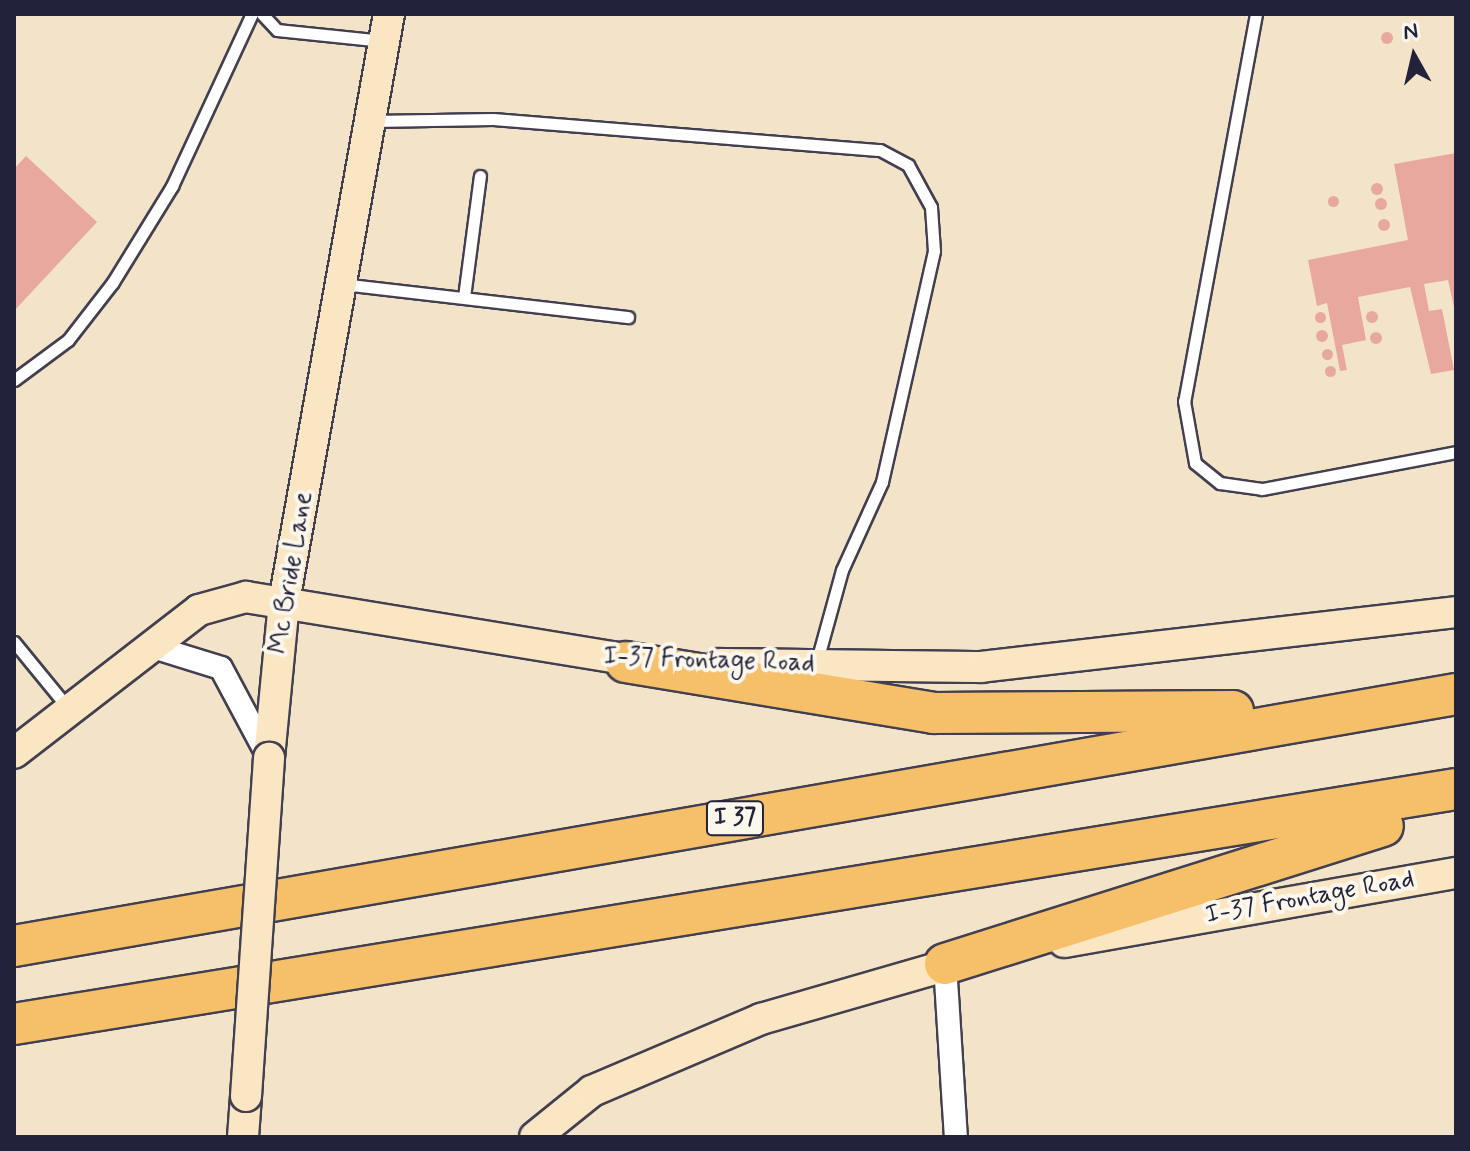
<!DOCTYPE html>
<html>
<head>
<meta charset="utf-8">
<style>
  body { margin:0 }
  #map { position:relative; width:1470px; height:1151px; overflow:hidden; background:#f3e4c9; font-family:Mynerve,sans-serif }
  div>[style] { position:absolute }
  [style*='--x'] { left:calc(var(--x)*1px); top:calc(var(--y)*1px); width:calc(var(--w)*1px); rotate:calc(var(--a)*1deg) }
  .building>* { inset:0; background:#e8a89d }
  .round { border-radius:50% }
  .roads { filter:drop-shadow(2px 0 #413f50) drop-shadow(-2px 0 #413f50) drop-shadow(0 2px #413f50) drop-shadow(0 -2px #413f50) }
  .lane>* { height:11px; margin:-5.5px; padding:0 5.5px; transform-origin:5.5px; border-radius:5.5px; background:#fff }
  .street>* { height:22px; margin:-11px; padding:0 11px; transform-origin:11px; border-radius:11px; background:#fff }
  .secondary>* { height:30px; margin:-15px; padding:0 15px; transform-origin:15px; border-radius:15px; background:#fbe6c4 }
  .highway>* { height:40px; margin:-20px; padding:0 20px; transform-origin:20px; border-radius:20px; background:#f6c06b }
  .bridges { filter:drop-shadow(2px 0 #413f50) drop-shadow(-2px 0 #413f50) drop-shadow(0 2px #413f50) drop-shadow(0 -2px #413f50) }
  .secondary-bridge>* { height:30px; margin:-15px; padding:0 15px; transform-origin:15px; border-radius:15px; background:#fbe6c4 }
  span { translate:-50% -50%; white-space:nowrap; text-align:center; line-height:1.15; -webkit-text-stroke:8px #fbf7ec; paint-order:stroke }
  .shield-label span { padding:2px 6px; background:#fbf7ec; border:2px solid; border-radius:6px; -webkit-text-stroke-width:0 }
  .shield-label { font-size:24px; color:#22223b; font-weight:700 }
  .street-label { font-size:26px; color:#22223b }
  .frame { position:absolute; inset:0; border:16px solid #22223b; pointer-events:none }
  .north { position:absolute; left:1374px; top:16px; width:80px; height:80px; -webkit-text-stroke:6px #fbf7ec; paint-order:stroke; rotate:352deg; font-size:22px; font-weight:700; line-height:32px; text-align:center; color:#22223b }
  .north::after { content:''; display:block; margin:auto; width:28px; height:36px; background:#22223b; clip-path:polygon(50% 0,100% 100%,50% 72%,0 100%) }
</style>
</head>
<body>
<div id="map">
  <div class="building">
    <i class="round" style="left:1381px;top:32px;width:12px;height:12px"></i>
    <i style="clip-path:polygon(1456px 153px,1456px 316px,1448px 280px,1424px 284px,1429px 311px,1442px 309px,1454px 370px,1431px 374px,1410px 287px,1358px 297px,1366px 340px,1342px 345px,1347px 370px,1340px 371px,1327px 303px,1317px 306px,1308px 260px,1408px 240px,1394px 164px)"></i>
    <i style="clip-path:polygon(26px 156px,97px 222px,14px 311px,14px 169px)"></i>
    <i class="round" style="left:1371px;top:183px;width:12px;height:12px"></i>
    <i class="round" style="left:1327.5px;top:195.5px;width:11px;height:11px"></i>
    <i class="round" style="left:1375px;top:198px;width:12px;height:12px"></i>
    <i class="round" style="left:1378px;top:219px;width:12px;height:12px"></i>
    <i class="round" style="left:1366px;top:311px;width:12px;height:12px"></i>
    <i class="round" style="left:1314.5px;top:311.5px;width:11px;height:11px"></i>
    <i class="round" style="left:1316px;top:330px;width:12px;height:12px"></i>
    <i class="round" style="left:1370px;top:332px;width:12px;height:12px"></i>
    <i class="round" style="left:1321.5px;top:348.5px;width:11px;height:11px"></i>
    <i class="round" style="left:1324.5px;top:365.5px;width:11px;height:11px"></i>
  </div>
  <div class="roads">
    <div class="lane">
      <i style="--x:262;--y:14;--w:22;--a:47"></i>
      <i style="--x:277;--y:30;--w:107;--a:5.9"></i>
      <i style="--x:1256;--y:14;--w:394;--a:100.5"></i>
      <i style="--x:1184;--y:401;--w:63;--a:79.9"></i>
      <i style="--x:1195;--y:463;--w:32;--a:39"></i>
      <i style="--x:1220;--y:483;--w:42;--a:8.1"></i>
      <i style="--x:1262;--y:489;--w:197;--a:-10.8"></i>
      <i style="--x:372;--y:121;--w:121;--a:-0.9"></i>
      <i style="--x:493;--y:119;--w:388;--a:4.6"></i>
      <i style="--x:880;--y:150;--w:32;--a:28"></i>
      <i style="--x:908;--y:165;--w:48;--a:61.3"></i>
      <i style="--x:931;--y:207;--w:44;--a:86.1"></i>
      <i style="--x:934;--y:251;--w:237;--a:102.7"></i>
      <i style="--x:882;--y:482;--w:97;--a:114.4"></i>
      <i style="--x:842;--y:570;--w:94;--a:105.4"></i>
      <i style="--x:342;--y:284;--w:288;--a:6.6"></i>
      <i style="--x:464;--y:297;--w:122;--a:-82.5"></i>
      <i style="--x:14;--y:380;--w:67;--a:-36.5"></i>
      <i style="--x:68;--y:340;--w:73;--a:-52.2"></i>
      <i style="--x:113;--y:282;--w:113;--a:-58.4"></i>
      <i style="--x:172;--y:186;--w:190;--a:-65.1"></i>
      <i style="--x:14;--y:642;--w:85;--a:50.7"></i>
    </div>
    <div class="street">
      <i style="--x:150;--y:646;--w:74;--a:17.2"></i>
      <i style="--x:221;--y:668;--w:100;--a:61.9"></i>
      <i style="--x:945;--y:964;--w:173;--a:86.4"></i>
    </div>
    <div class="secondary">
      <i style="--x:720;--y:664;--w:261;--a:0.7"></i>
      <i style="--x:981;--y:667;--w:478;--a:-6.6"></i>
      <i style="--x:14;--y:753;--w:234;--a:-37.7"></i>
      <i style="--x:199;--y:610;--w:49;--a:-15.5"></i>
      <i style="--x:246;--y:597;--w:407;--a:9.3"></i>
      <i style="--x:269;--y:758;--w:157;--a:-84.5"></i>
      <i style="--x:284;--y:602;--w:597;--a:-79.88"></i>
      <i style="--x:1064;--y:942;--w:398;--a:-10"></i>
      <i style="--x:243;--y:1137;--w:41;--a:-85.8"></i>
      <i style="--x:535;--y:1137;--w:73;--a:-38.9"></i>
      <i style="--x:592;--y:1091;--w:184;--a:-23.1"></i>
      <i style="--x:761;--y:1019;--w:213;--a:-16.1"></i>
    </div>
    <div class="highway">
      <i style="--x:626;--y:662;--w:311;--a:9.4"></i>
      <i style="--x:933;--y:713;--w:300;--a:-0.4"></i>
      <i style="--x:14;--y:946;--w:1464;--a:-9.91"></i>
      <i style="--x:945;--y:964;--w:459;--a:-17.5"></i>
      <i style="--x:14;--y:1024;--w:1461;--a:-9.26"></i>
    </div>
  </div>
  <div class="bridges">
    <div class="secondary-bridge">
      <i style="--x:246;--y:1096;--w:339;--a:-86.1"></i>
    </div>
  </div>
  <div class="shield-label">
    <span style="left:735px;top:818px">I 37</span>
  </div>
  <div class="street-label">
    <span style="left:292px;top:573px;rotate:-81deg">Mc Bride Lane</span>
    <span style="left:709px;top:661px;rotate:2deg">I-37 Frontage Road</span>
    <span style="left:1310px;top:898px;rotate:-10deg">I-37 Frontage Road</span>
  </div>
  <div class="frame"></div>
  <div class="north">N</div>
</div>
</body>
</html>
